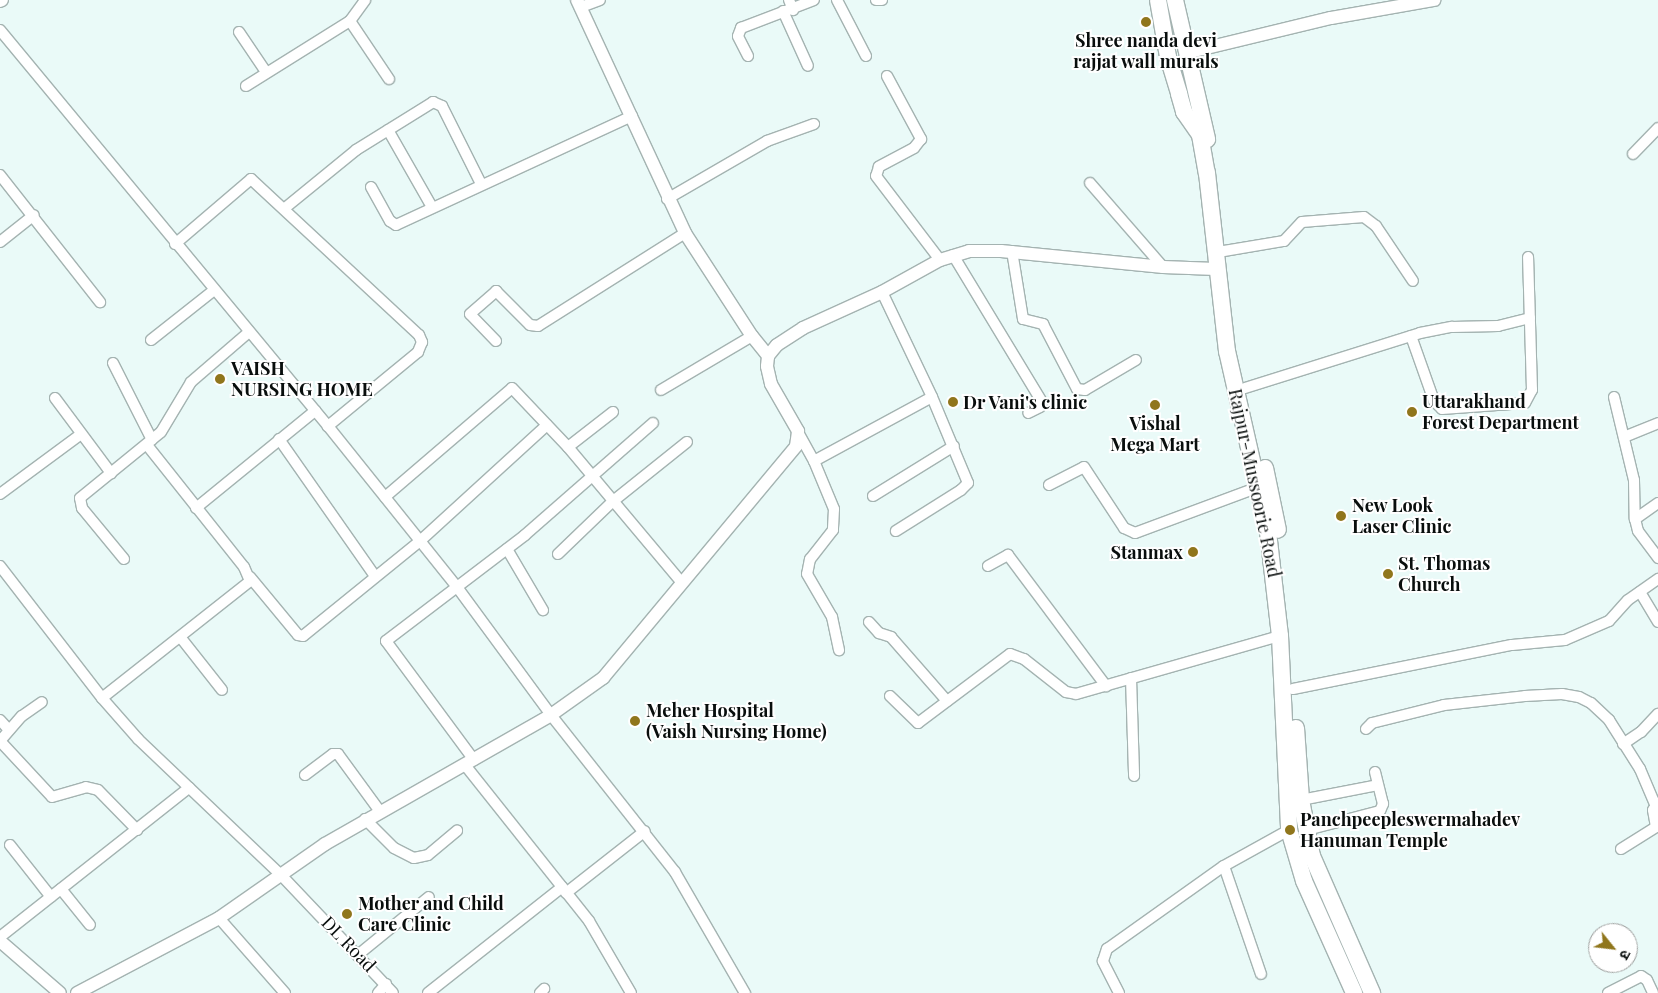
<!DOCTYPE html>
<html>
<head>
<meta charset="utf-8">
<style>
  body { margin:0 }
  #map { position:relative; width:1658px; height:993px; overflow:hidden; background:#eafaf8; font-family:"Playfair Display","Noto Sans Devanagari",serif }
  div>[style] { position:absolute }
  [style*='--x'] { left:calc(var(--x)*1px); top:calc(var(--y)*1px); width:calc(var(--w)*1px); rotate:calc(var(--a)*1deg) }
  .roads { filter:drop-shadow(1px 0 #a4b3b1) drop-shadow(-1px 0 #a4b3b1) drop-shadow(0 1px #a4b3b1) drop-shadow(0 -1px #a4b3b1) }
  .minor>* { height:10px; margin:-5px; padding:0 5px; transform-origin:5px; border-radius:5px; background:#fff }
  .tertiary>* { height:12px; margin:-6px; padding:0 6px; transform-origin:6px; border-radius:6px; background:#fff }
  .primary>* { height:16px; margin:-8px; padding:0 8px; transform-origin:8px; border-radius:8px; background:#fff }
  .dots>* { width:14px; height:14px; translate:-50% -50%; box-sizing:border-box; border:2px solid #fff; border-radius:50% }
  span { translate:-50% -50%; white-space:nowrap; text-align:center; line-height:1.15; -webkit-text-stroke:4px #fff; paint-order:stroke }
  .poi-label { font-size:18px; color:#090e0d; font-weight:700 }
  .left { translate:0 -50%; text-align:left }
  .right { translate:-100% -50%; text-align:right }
  .street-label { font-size:18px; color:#090e0d }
  .north { position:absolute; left:1588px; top:923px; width:50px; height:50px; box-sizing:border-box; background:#fff; border:1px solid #9d9f9e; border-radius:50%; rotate:119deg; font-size:14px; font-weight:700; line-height:20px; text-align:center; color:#090e0d }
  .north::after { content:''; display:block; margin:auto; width:18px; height:22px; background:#90761c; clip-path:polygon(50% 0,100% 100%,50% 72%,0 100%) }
</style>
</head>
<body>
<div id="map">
  <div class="roads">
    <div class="minor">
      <i style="--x:789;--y:0;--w:11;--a:68"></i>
      <i style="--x:837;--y:0;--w:63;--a:62.6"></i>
      <i style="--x:876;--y:0;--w:6;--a:0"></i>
      <i style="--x:581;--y:7;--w:20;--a:-20"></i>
      <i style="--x:783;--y:11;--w:60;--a:65.6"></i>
      <i style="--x:350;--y:21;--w:70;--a:56.1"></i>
      <i style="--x:0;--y:30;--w:514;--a:50.37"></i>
      <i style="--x:328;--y:426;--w:206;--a:51.3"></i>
      <i style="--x:457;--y:587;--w:159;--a:53.7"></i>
      <i style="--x:551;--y:715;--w:200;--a:51.7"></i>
      <i style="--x:675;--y:872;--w:140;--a:60"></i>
      <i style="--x:239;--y:32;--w:48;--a:56"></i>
      <i style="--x:748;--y:56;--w:22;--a:-117"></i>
      <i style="--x:738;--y:36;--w:9;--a:-69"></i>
      <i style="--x:741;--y:28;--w:78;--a:-21"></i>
      <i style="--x:887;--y:76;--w:72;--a:61.6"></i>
      <i style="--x:921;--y:139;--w:11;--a:128"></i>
      <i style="--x:914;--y:148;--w:40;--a:152"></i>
      <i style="--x:879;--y:167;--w:9;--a:108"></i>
      <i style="--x:876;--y:176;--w:106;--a:52.7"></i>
      <i style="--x:246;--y:86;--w:123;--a:-32"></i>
      <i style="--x:350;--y:21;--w:26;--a:-54"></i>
      <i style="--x:388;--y:130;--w:89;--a:60.3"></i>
      <i style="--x:1633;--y:154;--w:36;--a:-46"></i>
      <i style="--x:0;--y:175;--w:162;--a:51.8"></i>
      <i style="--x:1090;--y:183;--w:111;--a:49"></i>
      <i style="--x:371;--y:187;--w:39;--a:61"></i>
      <i style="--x:390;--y:221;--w:7;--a:34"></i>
      <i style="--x:396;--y:225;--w:260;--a:-24.8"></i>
      <i style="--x:667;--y:199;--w:116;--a:-30.1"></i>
      <i style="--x:767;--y:141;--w:50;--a:-19.9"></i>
      <i style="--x:285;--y:208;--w:92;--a:-39.2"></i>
      <i style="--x:356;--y:150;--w:91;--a:-31.9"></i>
      <i style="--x:433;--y:102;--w:10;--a:24"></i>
      <i style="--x:442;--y:106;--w:87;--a:63.4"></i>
      <i style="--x:0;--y:242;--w:43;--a:-38.5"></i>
      <i style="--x:175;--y:244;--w:100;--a:-40.5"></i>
      <i style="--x:251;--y:179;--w:229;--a:42.9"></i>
      <i style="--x:419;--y:335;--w:8;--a:67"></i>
      <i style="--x:422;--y:342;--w:11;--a:112"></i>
      <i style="--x:418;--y:352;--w:117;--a:140.6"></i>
      <i style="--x:1012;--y:251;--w:69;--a:80.8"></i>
      <i style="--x:1023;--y:319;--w:21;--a:14"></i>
      <i style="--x:1043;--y:324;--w:73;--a:62.4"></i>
      <i style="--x:1077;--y:389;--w:8;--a:7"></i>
      <i style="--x:1085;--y:390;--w:59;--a:-30.5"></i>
      <i style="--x:1224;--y:251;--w:61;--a:-9.5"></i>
      <i style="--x:1284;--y:241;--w:26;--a:-47"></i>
      <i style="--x:1302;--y:222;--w:62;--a:-4.6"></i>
      <i style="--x:1364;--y:217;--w:15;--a:37"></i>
      <i style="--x:1376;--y:226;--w:66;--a:56.1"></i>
      <i style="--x:953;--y:255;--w:172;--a:58.8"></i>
      <i style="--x:1042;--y:402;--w:5;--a:112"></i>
      <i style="--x:1040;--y:407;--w:13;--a:153"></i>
      <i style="--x:882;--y:292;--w:116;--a:64.5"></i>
      <i style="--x:932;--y:397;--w:93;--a:67.3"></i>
      <i style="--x:968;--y:483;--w:10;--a:135"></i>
      <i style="--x:961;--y:490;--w:77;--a:147.8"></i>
      <i style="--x:1411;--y:336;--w:69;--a:70.5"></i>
      <i style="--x:1434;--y:401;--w:11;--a:45"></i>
      <i style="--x:1442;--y:409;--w:83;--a:-4.1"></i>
      <i style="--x:1525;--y:403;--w:15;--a:-62"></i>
      <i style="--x:1532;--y:390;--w:133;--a:-91.7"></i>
      <i style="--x:151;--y:340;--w:80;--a:-38.4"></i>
      <i style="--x:496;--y:341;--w:37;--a:-134"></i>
      <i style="--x:470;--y:314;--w:35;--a:-41"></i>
      <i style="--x:496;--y:291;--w:48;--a:45"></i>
      <i style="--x:530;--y:325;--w:8;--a:7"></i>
      <i style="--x:538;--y:326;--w:174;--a:-32.3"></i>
      <i style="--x:113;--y:363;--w:86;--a:63.1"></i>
      <i style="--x:1245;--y:388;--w:183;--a:-17.4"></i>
      <i style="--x:1420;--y:333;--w:33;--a:-11"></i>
      <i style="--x:1452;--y:327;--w:46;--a:-1.2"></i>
      <i style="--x:1498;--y:326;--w:33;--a:-14"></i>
      <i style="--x:661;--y:390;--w:106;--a:-30.7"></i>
      <i style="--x:1614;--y:397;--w:85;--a:76.5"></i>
      <i style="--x:1634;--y:480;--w:39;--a:89"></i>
      <i style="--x:55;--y:398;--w:94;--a:53.3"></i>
      <i style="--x:799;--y:434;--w:31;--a:61"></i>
      <i style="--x:814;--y:461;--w:52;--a:67.4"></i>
      <i style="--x:834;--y:509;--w:21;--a:93"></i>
      <i style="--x:833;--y:530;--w:37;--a:128"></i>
      <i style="--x:810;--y:559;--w:15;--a:101"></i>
      <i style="--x:807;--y:574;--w:50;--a:59.8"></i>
      <i style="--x:832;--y:617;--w:34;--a:78"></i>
      <i style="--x:1624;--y:437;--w:37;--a:-22"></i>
      <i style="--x:279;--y:439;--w:167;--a:55"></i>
      <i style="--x:568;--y:447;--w:57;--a:-37.9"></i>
      <i style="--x:814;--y:461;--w:134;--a:-28.5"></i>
      <i style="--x:1049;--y:485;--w:39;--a:-27"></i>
      <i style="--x:1084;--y:467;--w:73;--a:56.7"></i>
      <i style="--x:1124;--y:528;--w:12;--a:24"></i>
      <i style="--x:1135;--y:533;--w:132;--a:-20.4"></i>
      <i style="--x:0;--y:494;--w:101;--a:-36.5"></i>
      <i style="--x:873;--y:496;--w:95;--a:-31.7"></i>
      <i style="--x:385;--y:497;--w:167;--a:-40.6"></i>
      <i style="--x:512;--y:388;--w:81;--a:46.5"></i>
      <i style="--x:568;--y:447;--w:177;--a:50"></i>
      <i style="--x:1658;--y:503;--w:28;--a:145"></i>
      <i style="--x:1635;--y:519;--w:12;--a:76"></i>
      <i style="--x:1638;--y:531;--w:34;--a:53"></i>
      <i style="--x:196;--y:508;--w:154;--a:-39.2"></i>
      <i style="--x:507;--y:549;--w:71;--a:59.5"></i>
      <i style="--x:558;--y:554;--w:75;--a:-43.9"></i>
      <i style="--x:612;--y:502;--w:96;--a:-38.7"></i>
      <i style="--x:124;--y:559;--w:66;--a:-129.5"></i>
      <i style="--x:82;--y:508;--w:10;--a:-101"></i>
      <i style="--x:80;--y:498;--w:104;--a:-39.2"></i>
      <i style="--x:161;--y:432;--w:58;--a:-59"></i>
      <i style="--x:191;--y:382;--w:77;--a:-40.8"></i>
      <i style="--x:0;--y:566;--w:167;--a:52.3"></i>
      <i style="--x:102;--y:698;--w:55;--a:48.7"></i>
      <i style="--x:138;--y:739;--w:199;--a:43.6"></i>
      <i style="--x:282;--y:876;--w:161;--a:46.5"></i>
      <i style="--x:988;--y:566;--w:23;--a:-29"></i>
      <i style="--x:1008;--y:555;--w:164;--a:53.2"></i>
      <i style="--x:250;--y:577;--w:75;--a:50.4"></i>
      <i style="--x:298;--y:635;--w:5;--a:11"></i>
      <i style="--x:303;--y:636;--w:151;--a:-39.1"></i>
      <i style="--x:420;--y:541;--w:172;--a:-42.4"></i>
      <i style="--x:1640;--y:592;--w:35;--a:59"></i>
      <i style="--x:869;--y:622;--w:15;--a:48"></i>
      <i style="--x:879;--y:633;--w:13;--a:18"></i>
      <i style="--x:891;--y:637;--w:85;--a:48.8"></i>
      <i style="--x:181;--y:638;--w:66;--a:51.7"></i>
      <i style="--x:1131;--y:678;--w:98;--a:88.2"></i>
      <i style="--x:1293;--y:689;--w:223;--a:-11.4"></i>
      <i style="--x:1512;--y:645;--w:53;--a:-5.4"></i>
      <i style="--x:1565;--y:640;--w:48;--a:-23.4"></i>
      <i style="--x:1609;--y:621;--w:28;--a:-48"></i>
      <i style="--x:1628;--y:600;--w:37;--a:-35"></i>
      <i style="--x:890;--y:696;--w:39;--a:44"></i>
      <i style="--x:918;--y:723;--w:115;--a:-36.9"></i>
      <i style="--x:1010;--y:654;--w:15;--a:20"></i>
      <i style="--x:1024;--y:659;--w:53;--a:38.2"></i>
      <i style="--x:1066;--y:692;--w:10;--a:11"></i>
      <i style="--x:1076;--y:694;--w:212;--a:-15.9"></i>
      <i style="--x:102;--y:698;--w:189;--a:-38.3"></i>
      <i style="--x:250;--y:581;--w:15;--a:-113"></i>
      <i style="--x:244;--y:567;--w:156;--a:-128.5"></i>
      <i style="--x:0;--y:720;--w:13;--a:48"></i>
      <i style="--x:1366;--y:729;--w:8;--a:-45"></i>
      <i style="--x:1372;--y:723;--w:74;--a:-14"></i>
      <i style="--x:1444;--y:705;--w:81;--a:-6.3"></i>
      <i style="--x:1525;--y:696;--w:37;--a:-3"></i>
      <i style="--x:1562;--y:694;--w:17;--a:10"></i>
      <i style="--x:1579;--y:697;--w:13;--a:27"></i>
      <i style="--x:1591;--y:703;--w:25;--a:43"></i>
      <i style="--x:1609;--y:720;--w:58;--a:57.7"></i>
      <i style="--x:1640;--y:769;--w:39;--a:67"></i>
      <i style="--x:0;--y:741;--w:76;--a:47.1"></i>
      <i style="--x:52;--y:797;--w:35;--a:-16"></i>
      <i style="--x:86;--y:787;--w:12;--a:14"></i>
      <i style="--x:98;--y:790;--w:56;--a:45.7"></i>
      <i style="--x:0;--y:741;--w:33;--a:-49"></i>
      <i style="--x:22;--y:716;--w:24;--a:-35"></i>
      <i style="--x:1623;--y:744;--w:22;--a:-34"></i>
      <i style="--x:1641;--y:732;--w:25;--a:-47"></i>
      <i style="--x:474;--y:760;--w:148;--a:-126.5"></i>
      <i style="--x:386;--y:641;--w:175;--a:-37.3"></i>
      <i style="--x:525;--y:535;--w:170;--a:-41.2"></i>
      <i style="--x:465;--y:765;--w:199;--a:51.5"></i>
      <i style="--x:589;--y:921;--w:83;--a:59.7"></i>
      <i style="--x:305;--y:775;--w:35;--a:-37"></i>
      <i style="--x:333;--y:754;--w:5;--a:0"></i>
      <i style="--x:338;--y:754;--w:69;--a:53.8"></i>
      <i style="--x:1301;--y:800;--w:78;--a:-11"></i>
      <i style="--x:365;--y:819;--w:41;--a:45"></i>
      <i style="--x:394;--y:848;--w:22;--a:27"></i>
      <i style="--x:414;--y:858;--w:14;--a:-12"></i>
      <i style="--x:428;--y:855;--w:38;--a:-40"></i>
      <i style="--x:1307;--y:830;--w:75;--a:-14.6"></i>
      <i style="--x:1380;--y:811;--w:8;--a:-67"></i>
      <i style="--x:1383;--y:804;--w:33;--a:-104"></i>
      <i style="--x:10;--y:845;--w:66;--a:51.7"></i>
      <i style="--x:1621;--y:849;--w:41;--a:-32.2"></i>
      <i style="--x:1656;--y:827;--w:17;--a:-100"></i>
      <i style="--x:1653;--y:810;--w:9;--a:-54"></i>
      <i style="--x:1224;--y:866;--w:114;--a:71.1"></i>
      <i style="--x:61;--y:889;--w:46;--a:51.1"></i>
      <i style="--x:566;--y:893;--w:100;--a:-38.1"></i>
      <i style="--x:219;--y:918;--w:100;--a:48.7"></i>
      <i style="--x:0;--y:937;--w:241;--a:-38.3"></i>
      <i style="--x:359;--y:954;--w:90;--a:-39.2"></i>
      <i style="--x:378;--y:993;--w:12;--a:-48"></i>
      <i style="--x:428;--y:993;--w:171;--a:-38.3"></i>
      <i style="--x:540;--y:993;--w:6;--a:-45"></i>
      <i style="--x:1119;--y:993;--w:36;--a:-117"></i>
      <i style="--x:1103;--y:961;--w:13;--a:-72"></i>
      <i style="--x:1107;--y:949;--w:143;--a:-35.4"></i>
      <i style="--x:1224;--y:866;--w:74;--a:-29"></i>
      <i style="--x:1608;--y:993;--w:37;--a:-27"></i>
      <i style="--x:1641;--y:976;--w:7;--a:34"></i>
      <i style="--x:1647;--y:980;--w:14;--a:65"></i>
    </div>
    <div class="tertiary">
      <i style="--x:577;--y:0;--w:257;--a:65.1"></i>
      <i style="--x:685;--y:233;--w:123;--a:57"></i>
      <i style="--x:752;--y:336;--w:26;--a:51"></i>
      <i style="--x:0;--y:1;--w:2;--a:-27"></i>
      <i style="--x:1190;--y:52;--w:145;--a:-13.6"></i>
      <i style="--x:1331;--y:18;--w:105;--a:-9.9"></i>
      <i style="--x:0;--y:941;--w:79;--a:40.9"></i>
      <i style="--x:77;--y:993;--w:161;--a:-27.8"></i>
      <i style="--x:219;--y:918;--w:129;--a:-34.9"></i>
      <i style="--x:325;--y:844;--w:260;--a:-29.7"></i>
      <i style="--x:551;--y:715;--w:64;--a:-35.4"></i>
      <i style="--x:603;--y:678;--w:302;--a:-50.2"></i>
      <i style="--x:796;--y:446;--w:15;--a:-82"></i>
      <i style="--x:798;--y:431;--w:54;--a:-119.9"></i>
      <i style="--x:771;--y:384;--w:18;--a:-103"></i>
      <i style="--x:767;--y:366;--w:10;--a:-84"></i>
      <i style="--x:768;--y:356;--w:14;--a:-51"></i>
      <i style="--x:777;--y:345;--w:31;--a:-33"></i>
      <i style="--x:803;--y:328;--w:87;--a:-24.5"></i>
      <i style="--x:882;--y:292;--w:66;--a:-28.9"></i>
      <i style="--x:940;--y:260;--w:30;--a:-17"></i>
      <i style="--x:969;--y:251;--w:32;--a:0"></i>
      <i style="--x:1001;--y:251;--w:163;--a:5.6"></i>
      <i style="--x:1163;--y:267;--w:53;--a:2.2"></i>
    </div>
    <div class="primary">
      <i style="--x:1158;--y:0;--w:58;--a:80"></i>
      <i style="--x:1168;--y:57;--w:39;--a:73"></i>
      <i style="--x:1179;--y:94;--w:19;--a:74"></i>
      <i style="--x:1184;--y:112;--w:28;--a:55"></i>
      <i style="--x:1200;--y:135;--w:39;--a:80"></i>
      <i style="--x:1207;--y:173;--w:179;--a:83.6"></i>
      <i style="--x:1227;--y:351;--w:186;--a:77.2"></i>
      <i style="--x:1268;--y:532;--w:105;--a:83.4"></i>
      <i style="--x:1280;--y:636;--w:194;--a:87.3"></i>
      <i style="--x:1289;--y:830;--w:53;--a:73.6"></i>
      <i style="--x:1304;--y:881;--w:123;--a:65.9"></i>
      <i style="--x:1175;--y:0;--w:143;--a:77"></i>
      <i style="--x:1265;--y:468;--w:63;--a:78.2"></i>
      <i style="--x:1296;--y:728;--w:72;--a:86"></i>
      <i style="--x:1301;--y:800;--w:57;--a:78.9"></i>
      <i style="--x:1312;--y:856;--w:150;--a:66.3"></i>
    </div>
  </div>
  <div class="dots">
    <i style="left:1146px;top:22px;background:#90761c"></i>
    <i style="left:220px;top:379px;background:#90761c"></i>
    <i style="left:953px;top:402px;background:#90761c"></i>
    <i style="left:1155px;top:405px;background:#90761c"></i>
    <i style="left:1412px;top:412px;background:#90761c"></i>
    <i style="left:1341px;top:516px;background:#90761c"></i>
    <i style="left:1193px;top:552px;background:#90761c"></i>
    <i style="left:1388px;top:574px;background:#90761c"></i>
    <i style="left:635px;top:721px;background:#90761c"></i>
    <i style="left:1290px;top:830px;background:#90761c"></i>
    <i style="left:347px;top:914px;background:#90761c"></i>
  </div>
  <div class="poi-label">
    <span style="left:1146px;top:51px">Shree nanda devi<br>rajjat wall murals</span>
    <span class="left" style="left:231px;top:379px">VAISH<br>NURSING HOME</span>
    <span class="left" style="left:963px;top:402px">Dr Vani's clinic</span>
    <span class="left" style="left:1422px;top:412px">Uttarakhand<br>Forest Department</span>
    <span style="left:1155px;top:434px">Vishal<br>Mega Mart</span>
    <span class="left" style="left:1352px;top:516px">New Look<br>Laser Clinic</span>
    <span class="right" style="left:1183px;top:552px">Stanmax</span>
    <span class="left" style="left:1398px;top:574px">St. Thomas<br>Church</span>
    <span class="left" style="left:646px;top:721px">Meher Hospital<br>(Vaish Nursing Home)</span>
    <span class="left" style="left:1300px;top:830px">Panchpeepleswermahadev<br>Hanuman Temple</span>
    <span class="left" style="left:358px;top:914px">Mother and Child<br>Care Clinic</span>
  </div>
  <div class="street-label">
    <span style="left:1255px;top:483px;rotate:78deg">Rajpur-Mussoorie Road</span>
    <span style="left:349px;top:944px;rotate:46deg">DL Road</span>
  </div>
  <div class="north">उ</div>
</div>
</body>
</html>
